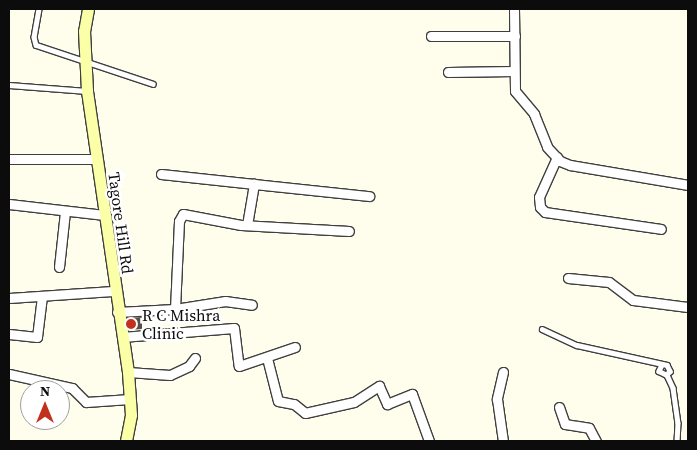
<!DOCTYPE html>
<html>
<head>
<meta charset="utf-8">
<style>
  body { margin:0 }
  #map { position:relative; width:697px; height:450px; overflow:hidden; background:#fffeec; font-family:"Source Serif 4",serif }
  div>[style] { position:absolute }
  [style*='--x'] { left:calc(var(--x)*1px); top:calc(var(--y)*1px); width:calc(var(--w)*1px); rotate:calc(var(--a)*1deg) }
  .building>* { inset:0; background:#554f48 }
  .roads { filter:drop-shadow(1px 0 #3f3f3f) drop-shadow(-1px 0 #3f3f3f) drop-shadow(0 1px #3f3f3f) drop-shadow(0 -1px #3f3f3f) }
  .lane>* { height:4.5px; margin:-2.25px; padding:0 2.25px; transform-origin:2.25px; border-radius:2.25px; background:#fff }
  .street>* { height:9px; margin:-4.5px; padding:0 4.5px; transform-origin:4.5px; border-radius:4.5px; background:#fff }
  .secondary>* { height:11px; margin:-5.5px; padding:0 5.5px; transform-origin:5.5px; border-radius:5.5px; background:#fbffa7 }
  .dots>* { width:14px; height:14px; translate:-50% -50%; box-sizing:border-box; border:2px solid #fff; border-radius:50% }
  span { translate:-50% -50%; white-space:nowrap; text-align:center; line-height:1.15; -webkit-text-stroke:5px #fff; paint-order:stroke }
  .street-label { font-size:16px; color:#0c0c0c }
  .poi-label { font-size:16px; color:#0c0c0c }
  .left { translate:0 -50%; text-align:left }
  .frame { position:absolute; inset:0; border:10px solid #0c0c0c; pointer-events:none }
  .north { position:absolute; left:20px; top:380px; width:50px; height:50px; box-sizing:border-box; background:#fff; border:1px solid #9e9e9e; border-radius:50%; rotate:0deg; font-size:14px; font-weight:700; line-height:20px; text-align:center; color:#0c0c0c }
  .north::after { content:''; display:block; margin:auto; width:18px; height:22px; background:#c3301e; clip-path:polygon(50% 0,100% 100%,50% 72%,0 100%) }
</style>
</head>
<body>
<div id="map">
  <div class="building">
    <i style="clip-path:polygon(142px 317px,142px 329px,129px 330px,128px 318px)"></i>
  </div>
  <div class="roads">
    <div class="lane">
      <i style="--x:39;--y:9;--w:28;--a:100"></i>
      <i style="--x:34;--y:37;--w:8;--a:76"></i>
      <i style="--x:36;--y:45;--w:123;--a:18.4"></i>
      <i style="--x:9;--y:85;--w:78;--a:4.4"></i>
      <i style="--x:542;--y:329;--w:38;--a:25"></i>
      <i style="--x:577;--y:345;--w:92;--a:12.5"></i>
      <i style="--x:667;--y:365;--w:7;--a:63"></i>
      <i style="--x:670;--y:371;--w:5;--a:127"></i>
      <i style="--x:662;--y:365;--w:7;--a:117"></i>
      <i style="--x:659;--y:371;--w:9;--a:27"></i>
      <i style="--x:667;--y:375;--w:14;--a:65"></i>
      <i style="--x:673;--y:388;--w:35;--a:82"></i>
      <i style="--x:678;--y:423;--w:18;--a:93"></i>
    </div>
    <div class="street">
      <i style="--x:514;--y:9;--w:82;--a:89.3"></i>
      <i style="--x:515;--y:91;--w:30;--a:50"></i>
      <i style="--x:534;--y:114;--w:35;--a:68"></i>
      <i style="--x:547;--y:147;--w:19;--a:47"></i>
      <i style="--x:560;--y:161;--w:11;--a:22"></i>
      <i style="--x:570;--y:165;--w:120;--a:9.6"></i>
      <i style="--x:431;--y:36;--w:84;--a:0"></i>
      <i style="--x:448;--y:72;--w:66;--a:-0.9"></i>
      <i style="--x:557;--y:157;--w:44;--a:114.2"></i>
      <i style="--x:539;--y:197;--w:10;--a:84"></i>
      <i style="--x:540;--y:207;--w:7;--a:45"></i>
      <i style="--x:545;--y:212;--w:117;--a:8.3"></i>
      <i style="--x:9;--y:159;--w:86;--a:0"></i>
      <i style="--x:161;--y:174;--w:94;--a:6.1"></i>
      <i style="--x:9;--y:204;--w:96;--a:6.6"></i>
      <i style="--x:247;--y:225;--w:42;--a:-80.3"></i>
      <i style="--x:254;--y:184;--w:116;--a:6"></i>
      <i style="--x:59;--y:267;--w:55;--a:-83.8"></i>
      <i style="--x:568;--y:278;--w:41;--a:5.6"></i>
      <i style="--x:609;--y:282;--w:30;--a:37"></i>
      <i style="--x:633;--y:300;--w:55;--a:7.3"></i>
      <i style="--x:9;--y:298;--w:104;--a:-3.9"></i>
      <i style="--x:175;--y:309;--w:88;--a:-87.4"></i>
      <i style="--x:179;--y:221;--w:8;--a:-60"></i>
      <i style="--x:183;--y:214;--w:59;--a:10.7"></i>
      <i style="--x:241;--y:225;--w:108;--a:3.2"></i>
      <i style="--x:117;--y:312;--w:58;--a:-3"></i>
      <i style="--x:175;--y:309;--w:51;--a:-9.1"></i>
      <i style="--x:225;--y:301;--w:27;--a:8"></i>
      <i style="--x:9;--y:334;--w:28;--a:6"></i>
      <i style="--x:37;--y:337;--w:39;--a:-83"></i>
      <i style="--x:122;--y:337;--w:112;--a:-4.6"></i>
      <i style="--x:234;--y:328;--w:38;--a:83"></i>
      <i style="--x:239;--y:366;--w:59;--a:-18.7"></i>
      <i style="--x:267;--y:358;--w:44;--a:75.7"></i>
      <i style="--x:278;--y:401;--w:16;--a:11"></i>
      <i style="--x:294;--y:404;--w:14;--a:39"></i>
      <i style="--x:305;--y:413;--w:50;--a:-12.7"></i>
      <i style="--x:354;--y:402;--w:30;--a:-33"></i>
      <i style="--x:379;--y:386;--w:20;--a:66"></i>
      <i style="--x:387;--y:404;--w:27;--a:-22"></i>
      <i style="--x:412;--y:394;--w:50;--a:70.1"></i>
      <i style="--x:128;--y:372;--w:42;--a:4.1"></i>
      <i style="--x:170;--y:375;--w:21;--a:-25"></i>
      <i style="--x:189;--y:366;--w:10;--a:-53"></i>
      <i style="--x:503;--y:372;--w:28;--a:103"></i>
      <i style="--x:497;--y:399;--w:42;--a:81.9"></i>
      <i style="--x:9;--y:374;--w:65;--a:12.5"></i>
      <i style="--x:72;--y:388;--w:20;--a:45"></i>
      <i style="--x:86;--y:402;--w:44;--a:-3.9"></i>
      <i style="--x:559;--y:407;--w:18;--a:71"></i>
      <i style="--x:565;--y:424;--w:24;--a:9"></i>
      <i style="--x:589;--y:428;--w:15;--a:62"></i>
    </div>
    <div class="secondary">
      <i style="--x:88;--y:9;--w:22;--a:100"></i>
      <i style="--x:84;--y:31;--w:60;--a:87.1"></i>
      <i style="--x:87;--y:91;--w:284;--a:81.7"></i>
      <i style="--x:128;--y:372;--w:43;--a:86"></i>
      <i style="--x:131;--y:415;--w:26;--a:101"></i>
    </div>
  </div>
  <div class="dots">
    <i style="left:131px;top:324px;background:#c3301e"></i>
  </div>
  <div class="street-label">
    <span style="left:121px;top:223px;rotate:82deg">Tagore Hill Rd</span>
  </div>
  <div class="poi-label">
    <span class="left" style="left:142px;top:324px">R C Mishra<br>Clinic</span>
  </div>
  <div class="frame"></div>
  <div class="north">N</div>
</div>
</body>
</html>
